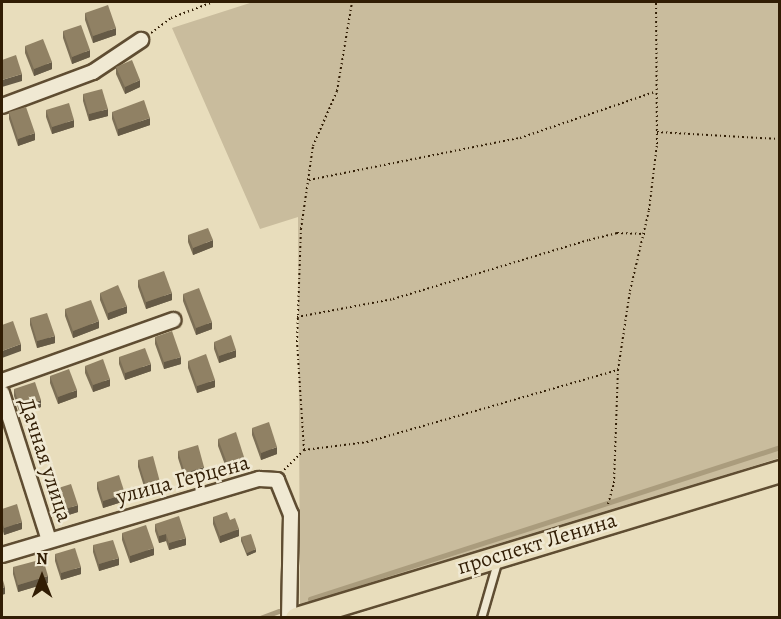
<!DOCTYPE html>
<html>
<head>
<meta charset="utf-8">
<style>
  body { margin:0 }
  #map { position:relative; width:781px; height:619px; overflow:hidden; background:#e8ddbc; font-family:Alegreya,serif }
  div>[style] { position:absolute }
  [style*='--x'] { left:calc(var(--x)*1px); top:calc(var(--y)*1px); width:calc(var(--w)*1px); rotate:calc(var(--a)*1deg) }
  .green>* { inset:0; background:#c9bc9d }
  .stream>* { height:4.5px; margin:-2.25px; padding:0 2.25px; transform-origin:2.25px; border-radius:2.25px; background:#aa9c7d }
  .path>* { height:2px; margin-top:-1px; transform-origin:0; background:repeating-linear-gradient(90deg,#311d04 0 1.5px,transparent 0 4.5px) }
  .roads { filter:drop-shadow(2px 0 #5f4d32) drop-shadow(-2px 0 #5f4d32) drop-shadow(0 2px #5f4d32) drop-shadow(0 -2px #5f4d32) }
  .service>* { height:7px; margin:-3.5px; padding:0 3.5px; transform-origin:3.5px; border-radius:3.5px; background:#f0e9d3 }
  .minor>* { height:14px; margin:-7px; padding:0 7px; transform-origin:7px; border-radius:7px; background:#f0e9d3 }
  .primary>* { height:21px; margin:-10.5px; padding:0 10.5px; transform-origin:10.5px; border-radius:10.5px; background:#e8ddbc }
  .wall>* { inset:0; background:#7c6f56 }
  .shaded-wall>* { inset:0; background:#655a46 }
  .building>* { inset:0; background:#908164 }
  span { translate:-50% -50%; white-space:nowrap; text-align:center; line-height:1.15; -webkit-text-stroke:5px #f0e9d3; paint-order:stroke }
  .street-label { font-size:22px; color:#311d04 }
  .frame { position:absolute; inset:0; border:3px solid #311d04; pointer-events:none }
  .north { position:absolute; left:12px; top:547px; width:60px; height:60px; -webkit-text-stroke:4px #f0e9d3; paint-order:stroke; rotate:0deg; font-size:16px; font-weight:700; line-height:24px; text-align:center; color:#311d04 }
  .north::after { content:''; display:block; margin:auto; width:21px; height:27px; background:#311d04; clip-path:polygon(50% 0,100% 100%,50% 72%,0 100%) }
</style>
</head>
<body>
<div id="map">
  <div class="green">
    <i style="clip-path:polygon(253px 2px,779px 2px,779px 458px,300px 609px,298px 217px,260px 229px,172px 28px)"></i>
  </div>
  <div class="stream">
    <i style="--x:310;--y:599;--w:494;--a:-17.9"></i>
    <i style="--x:260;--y:618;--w:20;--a:-20"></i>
  </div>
  <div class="path">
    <i style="--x:151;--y:33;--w:25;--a:-37"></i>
    <i style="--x:171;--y:18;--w:45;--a:-20.9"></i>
    <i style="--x:657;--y:132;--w:123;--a:3.3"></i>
    <i style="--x:309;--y:180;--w:215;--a:-11.3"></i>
    <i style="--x:520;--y:138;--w:142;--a:-18.9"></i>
    <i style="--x:297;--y:317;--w:98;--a:-10.6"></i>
    <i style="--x:393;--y:299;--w:205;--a:-16.8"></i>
    <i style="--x:589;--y:240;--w:29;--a:-14"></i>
    <i style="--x:617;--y:233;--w:28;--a:2"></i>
    <i style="--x:304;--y:450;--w:64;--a:-7.2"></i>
    <i style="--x:367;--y:442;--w:261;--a:-16"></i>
    <i style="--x:284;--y:470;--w:28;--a:-45"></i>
    <i style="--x:304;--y:450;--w:108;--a:-93.7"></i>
    <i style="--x:297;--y:342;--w:113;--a:-88"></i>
    <i style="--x:301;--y:229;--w:84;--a:-81.8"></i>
    <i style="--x:313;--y:146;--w:60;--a:-66.4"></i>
    <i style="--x:337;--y:91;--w:90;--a:-80.4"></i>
    <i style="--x:608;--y:504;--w:22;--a:-74"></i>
    <i style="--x:614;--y:483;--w:113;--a:-88"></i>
    <i style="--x:618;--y:370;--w:80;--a:-81.4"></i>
    <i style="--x:630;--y:291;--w:83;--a:-76.8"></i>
    <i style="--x:649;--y:210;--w:66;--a:-83.1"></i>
    <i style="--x:657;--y:144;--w:142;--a:-90.4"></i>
  </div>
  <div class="roads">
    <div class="service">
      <i style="--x:481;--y:618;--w:61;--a:-73.9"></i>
    </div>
    <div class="minor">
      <i style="--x:2;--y:106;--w:97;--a:-20.5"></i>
      <i style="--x:93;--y:72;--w:58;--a:-33.7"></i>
      <i style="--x:2;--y:381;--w:182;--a:-19.6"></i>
      <i style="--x:2;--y:393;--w:154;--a:72.3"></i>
      <i style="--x:2;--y:555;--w:268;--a:-16.5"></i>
      <i style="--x:259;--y:479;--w:18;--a:3"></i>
      <i style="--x:277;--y:480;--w:37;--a:68"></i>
      <i style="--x:291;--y:514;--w:104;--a:91.1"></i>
    </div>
    <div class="primary">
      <i style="--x:296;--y:618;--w:506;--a:-16.89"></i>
    </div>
  </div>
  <div class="wall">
    <i style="clip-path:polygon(85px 13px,116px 35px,93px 43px,85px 20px)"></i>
    <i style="clip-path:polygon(63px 31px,90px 57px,72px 64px,63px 38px)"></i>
    <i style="clip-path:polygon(25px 46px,52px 69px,34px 76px,25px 53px)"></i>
    <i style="clip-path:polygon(116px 67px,140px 87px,125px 94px,116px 74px)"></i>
    <i style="clip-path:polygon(83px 94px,108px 116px,89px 121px,83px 101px)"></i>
    <i style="clip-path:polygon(46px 110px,74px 127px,52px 134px,46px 117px)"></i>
    <i style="clip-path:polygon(9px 112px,35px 140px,18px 146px,9px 119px)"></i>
    <i style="clip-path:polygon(112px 112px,150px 125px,118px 136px,112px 119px)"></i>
    <i style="clip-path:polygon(188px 235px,213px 247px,193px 255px,188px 242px)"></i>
    <i style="clip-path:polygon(138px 280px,172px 300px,146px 309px,138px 287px)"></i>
    <i style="clip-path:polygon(100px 293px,127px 313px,108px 320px,100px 300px)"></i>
    <i style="clip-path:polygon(183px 294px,212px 329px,196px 335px,183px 301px)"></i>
    <i style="clip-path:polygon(65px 309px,99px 328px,73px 338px,65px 316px)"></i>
    <i style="clip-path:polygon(30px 318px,55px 343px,37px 348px,30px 325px)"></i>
    <i style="clip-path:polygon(155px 337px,181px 364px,164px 369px,155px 344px)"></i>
    <i style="clip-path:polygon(214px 342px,236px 357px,219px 363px,214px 349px)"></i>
    <i style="clip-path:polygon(119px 357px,151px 371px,125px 380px,119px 364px)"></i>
    <i style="clip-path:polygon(188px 361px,215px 387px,197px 393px,188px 368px)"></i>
    <i style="clip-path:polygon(85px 366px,110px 386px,93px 392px,85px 373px)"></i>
    <i style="clip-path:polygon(50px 376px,77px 397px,58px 404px,50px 383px)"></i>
    <i style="clip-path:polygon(14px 389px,41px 407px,20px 414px,14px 396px)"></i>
    <i style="clip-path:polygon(252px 428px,277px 454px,261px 460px,252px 435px)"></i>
    <i style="clip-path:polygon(218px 439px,244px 464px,227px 470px,218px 446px)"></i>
    <i style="clip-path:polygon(178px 451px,204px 474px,185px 480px,178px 458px)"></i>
    <i style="clip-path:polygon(138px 460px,160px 489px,146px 493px,138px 467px)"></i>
    <i style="clip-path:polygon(97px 482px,125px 501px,103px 508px,97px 489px)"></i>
    <i style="clip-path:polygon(49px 491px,78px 512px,56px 519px,49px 498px)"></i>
    <i style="clip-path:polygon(2px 509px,22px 529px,4px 535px,2px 528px)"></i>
    <i style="clip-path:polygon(213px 517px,230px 520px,239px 536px,220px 543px,213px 524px)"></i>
    <i style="clip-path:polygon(155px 524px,186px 545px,169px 550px,166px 541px,159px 543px,155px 531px)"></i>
    <i style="clip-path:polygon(122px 533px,154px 555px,130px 563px,122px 540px)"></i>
    <i style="clip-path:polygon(241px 537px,256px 552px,247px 556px,241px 541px)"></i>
    <i style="clip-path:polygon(93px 545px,119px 565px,99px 571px,93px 552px)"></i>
    <i style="clip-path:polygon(55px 554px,81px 574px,61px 580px,55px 561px)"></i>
    <i style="clip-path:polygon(13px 567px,48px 583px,18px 592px,13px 574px)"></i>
  </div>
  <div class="shaded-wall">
    <i style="clip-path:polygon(116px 28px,116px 35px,93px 43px,93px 36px)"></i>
    <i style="clip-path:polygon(90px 50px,90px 57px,72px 64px,72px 57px)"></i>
    <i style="clip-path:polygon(52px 62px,52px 69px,34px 76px,34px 69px)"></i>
    <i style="clip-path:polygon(22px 74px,22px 81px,2px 87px,2px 80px)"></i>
    <i style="clip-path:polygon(140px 80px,140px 87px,125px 94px,125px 87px)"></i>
    <i style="clip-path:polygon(108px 109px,108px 116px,89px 121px,89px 114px)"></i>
    <i style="clip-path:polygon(150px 118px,150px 125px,118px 136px,118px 129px)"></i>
    <i style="clip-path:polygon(74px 120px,74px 127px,52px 134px,52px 127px)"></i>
    <i style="clip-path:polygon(35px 133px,35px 140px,18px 146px,18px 139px)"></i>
    <i style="clip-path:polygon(213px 240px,213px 247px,193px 255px,193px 248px)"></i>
    <i style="clip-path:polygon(172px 293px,172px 300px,146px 309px,146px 302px)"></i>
    <i style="clip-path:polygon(127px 306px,127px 313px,108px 320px,108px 313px)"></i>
    <i style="clip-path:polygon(99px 321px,99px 328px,73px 338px,73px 331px)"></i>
    <i style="clip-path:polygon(212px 322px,212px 329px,196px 335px,196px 328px)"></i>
    <i style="clip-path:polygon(55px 336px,55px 343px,37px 348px,37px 341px)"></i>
    <i style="clip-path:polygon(21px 344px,21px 351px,2px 358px,2px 351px)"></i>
    <i style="clip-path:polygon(236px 350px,236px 357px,219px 363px,219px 356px)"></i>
    <i style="clip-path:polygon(181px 357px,181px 364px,164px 369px,164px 362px)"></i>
    <i style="clip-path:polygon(151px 364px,151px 371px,125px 380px,125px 373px)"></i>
    <i style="clip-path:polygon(110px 379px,110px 386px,93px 392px,93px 385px)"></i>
    <i style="clip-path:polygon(215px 380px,215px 387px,197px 393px,197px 386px)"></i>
    <i style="clip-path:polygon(77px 390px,77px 397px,58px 404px,58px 397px)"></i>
    <i style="clip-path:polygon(41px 400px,41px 407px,20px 414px,20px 407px)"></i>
    <i style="clip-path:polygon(277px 447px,277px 454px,261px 460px,261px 453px)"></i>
    <i style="clip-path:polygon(244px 457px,244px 464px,227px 470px,227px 463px)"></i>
    <i style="clip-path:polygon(204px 467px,204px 474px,185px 480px,185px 473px)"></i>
    <i style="clip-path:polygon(160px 482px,160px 489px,146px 493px,146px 486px)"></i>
    <i style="clip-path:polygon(125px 494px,125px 501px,103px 508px,103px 501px)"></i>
    <i style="clip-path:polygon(78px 505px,78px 512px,56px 519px,56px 512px)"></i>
    <i style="clip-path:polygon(22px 522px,22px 529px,4px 535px,4px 528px)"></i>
    <i style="clip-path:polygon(239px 529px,239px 536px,220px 543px,220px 536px)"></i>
    <i style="clip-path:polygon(166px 534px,166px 541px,159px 543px,159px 536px)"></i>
    <i style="clip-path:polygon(186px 538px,186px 545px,169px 550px,169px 543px)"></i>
    <i style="clip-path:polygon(154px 548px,154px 555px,130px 563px,130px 556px)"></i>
    <i style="clip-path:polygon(256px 549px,256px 552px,247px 556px,247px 553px)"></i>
    <i style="clip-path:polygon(119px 558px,119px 565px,99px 571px,99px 564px)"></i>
    <i style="clip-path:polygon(81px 567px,81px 574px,61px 580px,61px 573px)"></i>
    <i style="clip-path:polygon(48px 576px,48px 583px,18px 592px,18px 585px)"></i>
    <i style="clip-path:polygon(5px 587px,5px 594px,2px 595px,2px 588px)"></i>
  </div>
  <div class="building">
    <i style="clip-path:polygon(108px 5px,116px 28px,93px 36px,85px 13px)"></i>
    <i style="clip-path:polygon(81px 25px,90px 50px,72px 57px,63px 31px)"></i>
    <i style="clip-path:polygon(43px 39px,52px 62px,34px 69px,25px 46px)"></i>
    <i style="clip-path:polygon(16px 55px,22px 74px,2px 80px,2px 60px)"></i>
    <i style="clip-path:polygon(132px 60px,140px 80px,125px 87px,116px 67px)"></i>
    <i style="clip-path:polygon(102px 89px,108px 109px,89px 114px,83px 94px)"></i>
    <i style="clip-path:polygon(144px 100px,150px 118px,118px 129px,112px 112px)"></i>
    <i style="clip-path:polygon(69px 103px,74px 120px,52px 127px,46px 110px)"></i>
    <i style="clip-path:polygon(26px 107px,35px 133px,18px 139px,9px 112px)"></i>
    <i style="clip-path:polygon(208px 228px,213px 240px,193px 248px,188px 235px)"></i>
    <i style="clip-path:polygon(164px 271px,172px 293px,146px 302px,138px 280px)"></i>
    <i style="clip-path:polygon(118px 285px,127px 306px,108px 313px,100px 293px)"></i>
    <i style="clip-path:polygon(199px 288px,212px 322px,196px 328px,183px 294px)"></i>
    <i style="clip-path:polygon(91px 300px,99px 321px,73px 331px,65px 309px)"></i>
    <i style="clip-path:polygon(47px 313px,55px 336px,37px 341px,30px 318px)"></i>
    <i style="clip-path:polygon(13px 321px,21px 344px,2px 351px,2px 325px)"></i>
    <i style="clip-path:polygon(172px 331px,181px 357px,164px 362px,155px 337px)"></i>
    <i style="clip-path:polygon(231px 335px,236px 350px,219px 356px,214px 342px)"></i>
    <i style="clip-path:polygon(145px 348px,151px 364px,125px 373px,119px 357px)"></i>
    <i style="clip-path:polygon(206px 354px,215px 380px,197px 386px,188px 361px)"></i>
    <i style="clip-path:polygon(103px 359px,110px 379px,93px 385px,85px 366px)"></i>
    <i style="clip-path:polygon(69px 369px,77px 390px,58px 397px,50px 376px)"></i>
    <i style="clip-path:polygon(35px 382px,41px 400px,20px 407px,14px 389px)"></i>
    <i style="clip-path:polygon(269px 422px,277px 447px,261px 453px,252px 428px)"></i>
    <i style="clip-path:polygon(236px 432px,244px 457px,227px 463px,218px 439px)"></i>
    <i style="clip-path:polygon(198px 445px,204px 467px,185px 473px,178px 451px)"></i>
    <i style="clip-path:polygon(153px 456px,160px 482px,146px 486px,138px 460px)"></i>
    <i style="clip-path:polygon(119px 475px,125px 494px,103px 501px,97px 482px)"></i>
    <i style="clip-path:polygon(71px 484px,78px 505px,56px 512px,49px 491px)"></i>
    <i style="clip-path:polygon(17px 504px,22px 522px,4px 528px,2px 521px,2px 509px)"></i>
    <i style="clip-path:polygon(227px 512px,230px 520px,235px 518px,239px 529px,220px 536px,213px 517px)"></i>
    <i style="clip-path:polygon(179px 516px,186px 538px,169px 543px,166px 534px,159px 536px,155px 524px)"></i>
    <i style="clip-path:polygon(146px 525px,154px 548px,130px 556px,122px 533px)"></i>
    <i style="clip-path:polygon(251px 534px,256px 549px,247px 553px,241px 537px)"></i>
    <i style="clip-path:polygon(113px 540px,119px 558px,99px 564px,93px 545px)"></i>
    <i style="clip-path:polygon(75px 548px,81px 567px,61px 573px,55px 554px)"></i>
    <i style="clip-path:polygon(43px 559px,48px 576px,18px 585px,13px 567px)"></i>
    <i style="clip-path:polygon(2px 577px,5px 587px,2px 588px)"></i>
  </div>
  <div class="street-label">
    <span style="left:45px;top:460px;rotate:72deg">Дачная улица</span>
    <span style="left:183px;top:480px;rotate:-15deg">улица Герцена</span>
    <span style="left:537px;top:544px;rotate:-17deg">проспект Ленина</span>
  </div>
  <div class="frame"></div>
  <div class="north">N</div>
</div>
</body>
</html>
